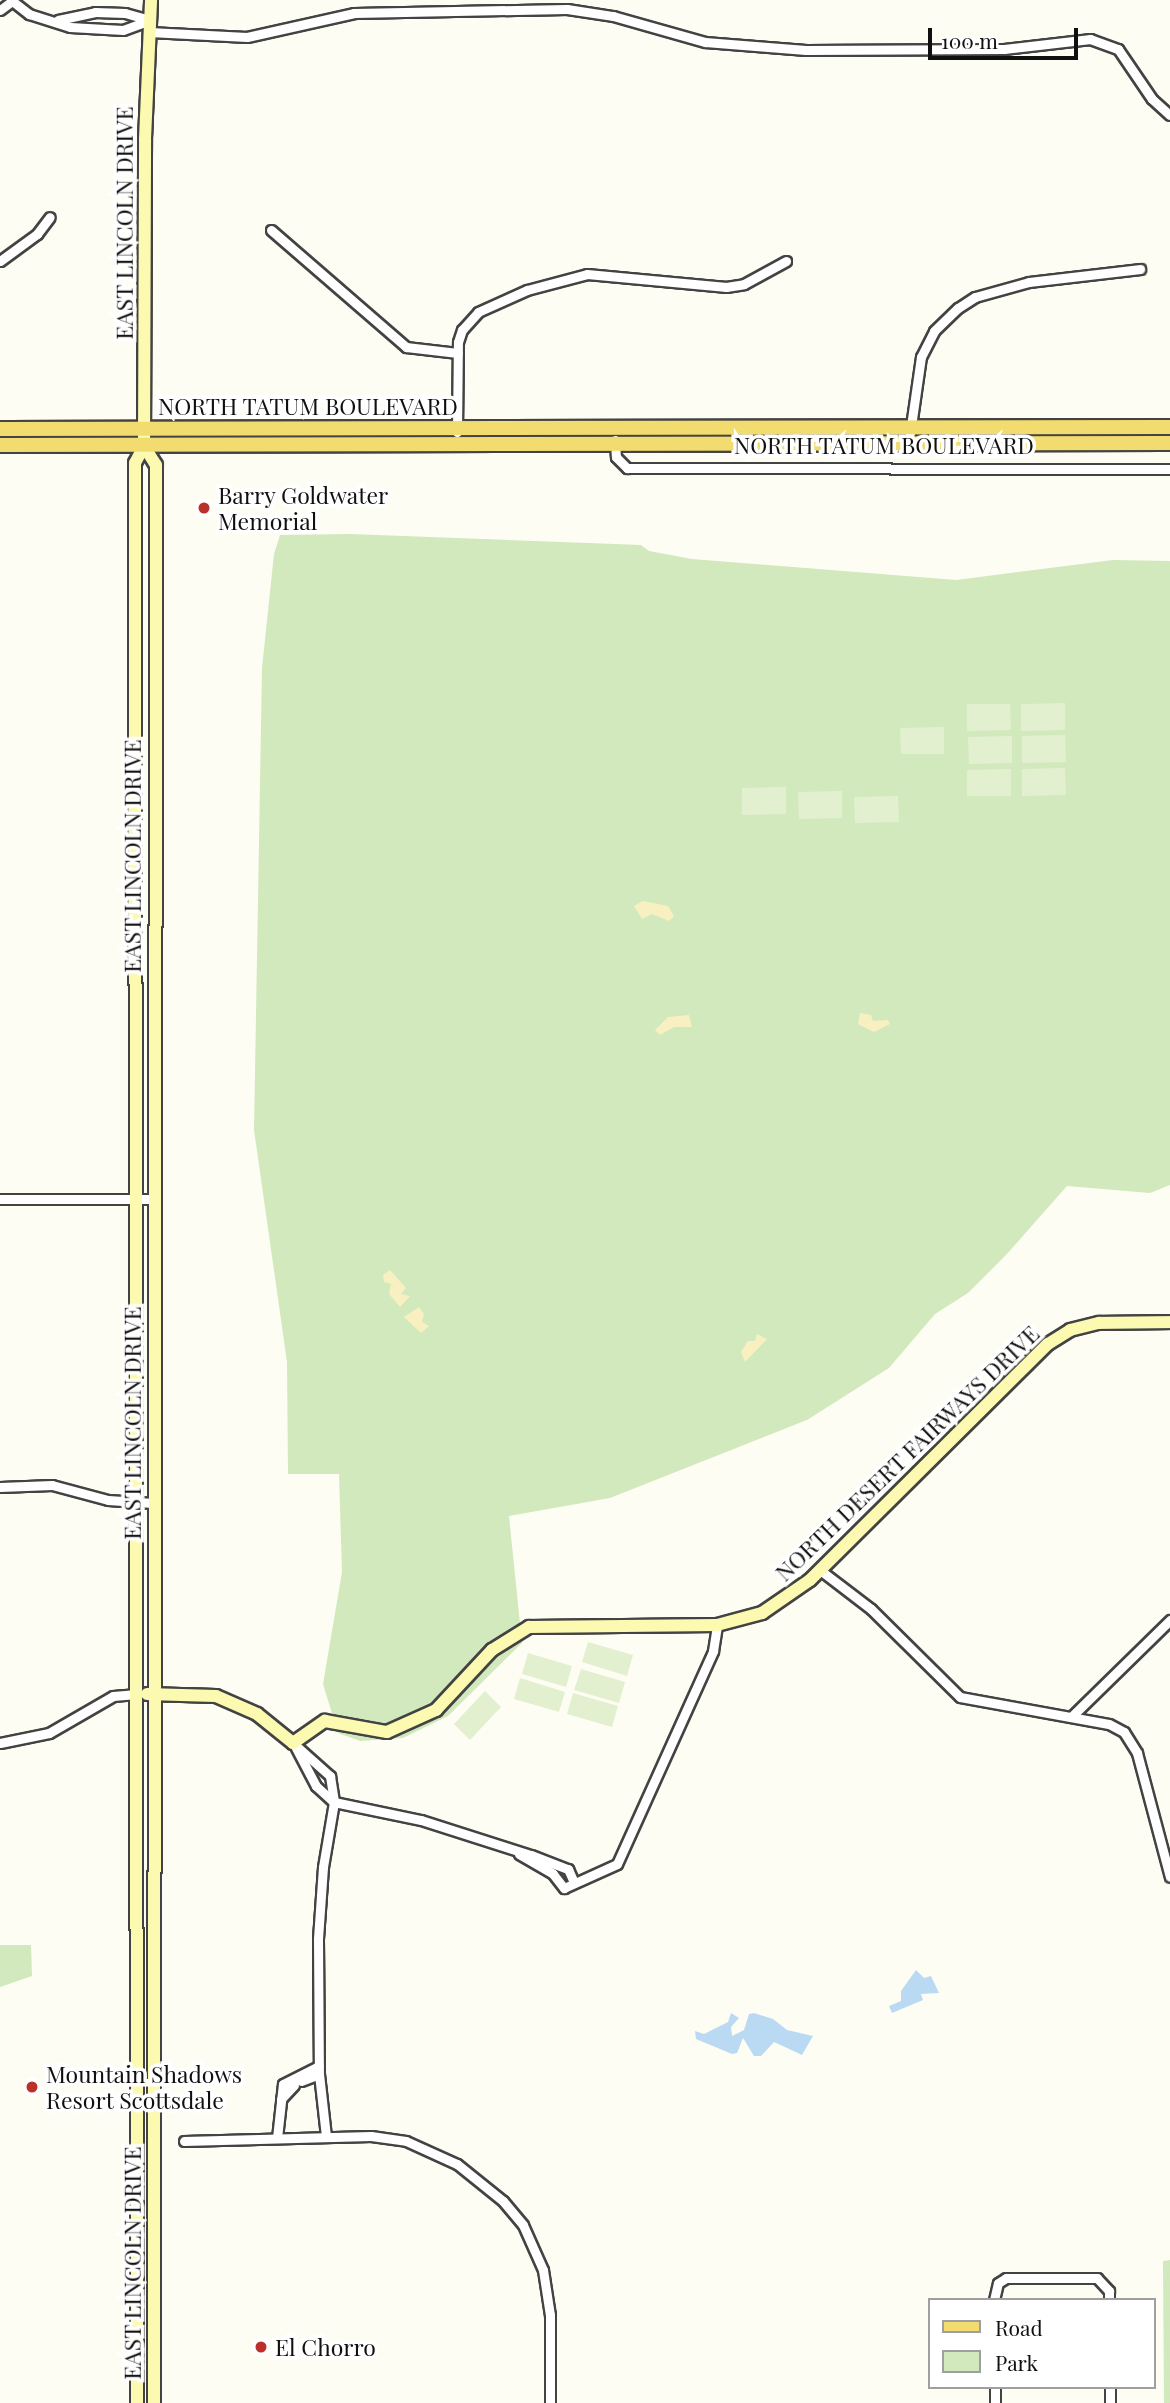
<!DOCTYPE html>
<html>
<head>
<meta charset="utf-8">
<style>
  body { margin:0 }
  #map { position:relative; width:1170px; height:2403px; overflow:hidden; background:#fefdf3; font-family:"Playfair Display",serif }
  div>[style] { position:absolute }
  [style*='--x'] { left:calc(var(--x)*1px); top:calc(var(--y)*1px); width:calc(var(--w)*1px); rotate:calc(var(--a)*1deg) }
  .green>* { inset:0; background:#d1e9bd }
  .sand>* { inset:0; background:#f8f0c1 }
  .pitch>* { inset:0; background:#e2f0cf }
  .water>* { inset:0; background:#badaf4 }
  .roads { filter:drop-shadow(2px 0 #434343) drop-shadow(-2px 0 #434343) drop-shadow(0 2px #434343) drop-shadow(0 -2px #434343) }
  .street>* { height:9px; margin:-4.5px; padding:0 4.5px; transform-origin:4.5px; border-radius:4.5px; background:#fff }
  .secondary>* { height:12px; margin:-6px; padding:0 6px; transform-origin:6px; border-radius:6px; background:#fcf9b1 }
  .primary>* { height:14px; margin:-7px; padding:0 7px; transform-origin:7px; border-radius:7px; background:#f3dc6f }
  .dots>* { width:19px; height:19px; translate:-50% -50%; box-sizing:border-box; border:4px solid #fff; border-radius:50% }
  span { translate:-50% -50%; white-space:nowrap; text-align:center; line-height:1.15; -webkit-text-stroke:7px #fff; paint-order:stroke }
  .street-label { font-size:23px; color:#101010 }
  .poi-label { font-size:23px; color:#101010 }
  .left { translate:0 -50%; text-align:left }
  .legend { position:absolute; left:928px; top:2298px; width:228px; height:91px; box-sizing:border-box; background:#fff; border:2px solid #9f9f9f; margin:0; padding:9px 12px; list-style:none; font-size:21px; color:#101010 }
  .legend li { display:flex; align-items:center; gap:14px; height:35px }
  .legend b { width:35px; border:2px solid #9f9f9f }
  .scale { position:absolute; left:928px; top:28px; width:150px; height:32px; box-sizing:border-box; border:4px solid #101010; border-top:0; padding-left:9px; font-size:21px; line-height:24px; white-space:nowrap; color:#101010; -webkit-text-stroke:5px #fff; paint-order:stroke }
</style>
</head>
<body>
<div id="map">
  <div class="green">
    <i style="clip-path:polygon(350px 534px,641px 545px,649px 551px,692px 559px,956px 580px,1113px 560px,1170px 561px,1170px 1185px,1150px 1193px,1067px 1186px,1006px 1255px,968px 1293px,935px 1314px,889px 1368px,807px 1420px,610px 1498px,509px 1516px,522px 1643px,448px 1716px,403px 1738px,360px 1741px,338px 1733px,323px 1684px,342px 1572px,339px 1474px,288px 1474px,287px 1362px,254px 1130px,262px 668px,274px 554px,280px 535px)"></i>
    <i style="clip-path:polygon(0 1945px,31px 1945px,32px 1976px,0 1987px)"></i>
    <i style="clip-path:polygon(1170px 2260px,1170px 2403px,1164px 2403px,1163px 2261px)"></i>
  </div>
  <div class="sand">
    <i style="clip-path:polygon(643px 901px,668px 906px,674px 916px,669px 921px,652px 914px,642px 919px,634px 906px)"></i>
    <i style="clip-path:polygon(860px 1013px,871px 1015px,873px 1021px,888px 1020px,890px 1024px,874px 1032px,858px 1024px)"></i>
    <i style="clip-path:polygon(689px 1015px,692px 1027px,674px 1027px,660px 1035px,655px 1030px,668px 1017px)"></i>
    <i style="clip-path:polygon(390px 1270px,406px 1288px,401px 1294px,410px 1296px,400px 1307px,389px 1294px,391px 1284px,384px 1282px,383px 1275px)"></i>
    <i style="clip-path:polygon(419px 1307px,424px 1314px,422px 1322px,429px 1326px,421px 1333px,404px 1317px)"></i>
    <i style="clip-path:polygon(757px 1334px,767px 1339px,745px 1362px,741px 1352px,748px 1341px,755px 1341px)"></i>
  </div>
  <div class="pitch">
    <i style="clip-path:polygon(1065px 703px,1065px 730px,1021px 731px,1021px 704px)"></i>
    <i style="clip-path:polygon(967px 704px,1010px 704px,1011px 730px,967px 731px)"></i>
    <i style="clip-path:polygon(944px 727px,944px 754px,901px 754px,900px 728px)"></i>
    <i style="clip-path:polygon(1065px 735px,1066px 762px,1022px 763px,1022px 736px)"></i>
    <i style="clip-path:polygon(1012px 736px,1012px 763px,969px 764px,968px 737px)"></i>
    <i style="clip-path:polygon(1065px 768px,1066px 795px,1022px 796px,1022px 769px)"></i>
    <i style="clip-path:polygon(1011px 769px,1011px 796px,967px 796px,967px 770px)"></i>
    <i style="clip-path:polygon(786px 787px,786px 814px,742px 815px,742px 788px)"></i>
    <i style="clip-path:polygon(842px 791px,842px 818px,799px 819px,798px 792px)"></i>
    <i style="clip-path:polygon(898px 796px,899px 822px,855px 823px,854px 797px)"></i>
    <i style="clip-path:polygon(588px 1642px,633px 1655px,627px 1676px,582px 1662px)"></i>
    <i style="clip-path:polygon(528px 1653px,572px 1666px,566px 1687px,522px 1674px)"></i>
    <i style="clip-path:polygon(581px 1669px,625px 1682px,619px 1703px,574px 1690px)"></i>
    <i style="clip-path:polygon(520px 1678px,565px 1692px,559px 1712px,514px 1699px)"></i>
    <i style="clip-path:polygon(485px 1691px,501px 1707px,470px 1740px,454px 1724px)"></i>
    <i style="clip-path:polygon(573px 1693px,618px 1706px,612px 1727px,567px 1714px)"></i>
  </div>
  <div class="water">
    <i style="clip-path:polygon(916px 1970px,924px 1978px,931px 1976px,939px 1993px,921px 1994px,923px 2000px,892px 2013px,889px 2006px,901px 2001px,901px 1991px)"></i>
    <i style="clip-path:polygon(731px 2013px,739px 2018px,731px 2027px,732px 2036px,744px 2030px,749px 2014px,754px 2013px,773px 2019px,787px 2030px,813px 2036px,802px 2055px,774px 2042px,761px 2056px,754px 2056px,743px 2038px,737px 2053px,732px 2054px,696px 2039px,695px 2031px,704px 2034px,728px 2022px)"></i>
  </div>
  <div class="roads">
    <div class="street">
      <i style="--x:11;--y:0;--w:23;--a:38"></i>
      <i style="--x:29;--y:14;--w:43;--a:17.6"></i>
      <i style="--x:70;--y:27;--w:53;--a:3.2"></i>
      <i style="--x:123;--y:30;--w:29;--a:-20"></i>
      <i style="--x:0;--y:10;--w:15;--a:-37"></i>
      <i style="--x:58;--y:20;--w:38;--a:-12"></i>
      <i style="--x:95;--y:12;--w:30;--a:2"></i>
      <i style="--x:125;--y:13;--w:26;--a:16"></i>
      <i style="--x:149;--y:32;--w:98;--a:2.9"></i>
      <i style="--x:247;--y:37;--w:110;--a:-12.6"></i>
      <i style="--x:354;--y:13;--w:213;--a:-1.1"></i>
      <i style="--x:567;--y:9;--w:47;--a:8.7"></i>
      <i style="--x:613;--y:16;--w:96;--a:15.8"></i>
      <i style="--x:705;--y:42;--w:101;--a:4.5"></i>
      <i style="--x:806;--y:50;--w:198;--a:-0.3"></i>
      <i style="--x:1004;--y:49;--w:87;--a:-6.6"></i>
      <i style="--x:1090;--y:39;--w:30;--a:20"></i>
      <i style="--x:1118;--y:49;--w:60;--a:55.8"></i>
      <i style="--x:1152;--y:99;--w:24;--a:42"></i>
      <i style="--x:271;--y:230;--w:179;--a:40.9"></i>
      <i style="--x:406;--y:347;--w:52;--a:6.6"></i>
      <i style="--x:0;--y:261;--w:46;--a:-36.1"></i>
      <i style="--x:37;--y:234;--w:21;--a:-53"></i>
      <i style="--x:457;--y:432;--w:90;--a:-89.4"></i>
      <i style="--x:458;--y:342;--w:13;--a:-72"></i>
      <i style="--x:462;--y:330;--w:24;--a:-48"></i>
      <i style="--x:478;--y:312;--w:54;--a:-24.2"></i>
      <i style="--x:527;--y:290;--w:62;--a:-14.9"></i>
      <i style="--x:587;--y:274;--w:140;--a:5.3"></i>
      <i style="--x:726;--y:287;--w:18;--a:-9"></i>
      <i style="--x:744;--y:284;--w:48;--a:-28.7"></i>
      <i style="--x:910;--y:433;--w:77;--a:-81.8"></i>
      <i style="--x:921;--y:357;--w:29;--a:-63"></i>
      <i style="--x:934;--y:331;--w:33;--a:-44"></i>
      <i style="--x:958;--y:308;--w:20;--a:-33"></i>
      <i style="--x:975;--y:297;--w:56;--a:-15.5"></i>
      <i style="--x:1029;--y:282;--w:112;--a:-6.7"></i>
      <i style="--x:615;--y:440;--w:17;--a:87"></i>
      <i style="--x:616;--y:457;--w:16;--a:45"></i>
      <i style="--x:627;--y:468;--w:543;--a:0.11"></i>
      <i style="--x:0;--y:1199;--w:153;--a:0"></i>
      <i style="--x:0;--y:1487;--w:52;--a:-2.2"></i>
      <i style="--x:52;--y:1485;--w:58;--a:15"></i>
      <i style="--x:108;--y:1500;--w:45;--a:3.8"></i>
      <i style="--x:820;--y:1570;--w:64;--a:37.4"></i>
      <i style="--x:871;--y:1609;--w:125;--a:44.7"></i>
      <i style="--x:960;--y:1697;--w:151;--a:10.3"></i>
      <i style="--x:1109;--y:1724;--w:17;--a:28"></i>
      <i style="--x:1124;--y:1732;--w:25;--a:58"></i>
      <i style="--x:1137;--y:1753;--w:128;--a:75.1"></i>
      <i style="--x:1071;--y:1717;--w:139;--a:-44.4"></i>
      <i style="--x:0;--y:1743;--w:50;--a:-11.5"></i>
      <i style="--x:49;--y:1733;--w:74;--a:-30"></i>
      <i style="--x:113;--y:1696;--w:24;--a:-5"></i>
      <i style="--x:293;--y:1743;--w:50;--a:41.7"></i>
      <i style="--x:330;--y:1776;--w:26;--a:81"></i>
      <i style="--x:334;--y:1802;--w:66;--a:99.6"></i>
      <i style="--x:323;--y:1867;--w:72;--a:94"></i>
      <i style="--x:318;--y:1939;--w:135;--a:89.6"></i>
      <i style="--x:319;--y:2074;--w:62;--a:83.6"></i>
      <i style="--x:296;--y:1748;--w:43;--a:62.2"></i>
      <i style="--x:316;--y:1786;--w:24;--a:42"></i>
      <i style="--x:334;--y:1802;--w:89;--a:11.7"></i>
      <i style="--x:421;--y:1820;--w:115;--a:17.7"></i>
      <i style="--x:531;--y:1855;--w:40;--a:21"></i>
      <i style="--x:568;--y:1869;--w:12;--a:66"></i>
      <i style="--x:519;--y:1854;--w:39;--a:30"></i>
      <i style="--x:553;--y:1874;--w:18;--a:52"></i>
      <i style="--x:564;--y:1888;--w:58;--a:-24.4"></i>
      <i style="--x:617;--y:1864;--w:234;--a:-65.7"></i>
      <i style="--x:713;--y:1651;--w:26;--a:-81"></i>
      <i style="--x:301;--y:2081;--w:19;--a:-21"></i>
      <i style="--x:281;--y:2099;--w:19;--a:-47"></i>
      <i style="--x:277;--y:2138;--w:54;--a:-83.7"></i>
      <i style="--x:283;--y:2084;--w:40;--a:-26.6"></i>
      <i style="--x:184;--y:2141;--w:187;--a:-1.5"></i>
      <i style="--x:371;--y:2136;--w:35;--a:8"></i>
      <i style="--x:406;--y:2141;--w:56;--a:24.3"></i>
      <i style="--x:457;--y:2164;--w:59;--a:38.8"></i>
      <i style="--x:503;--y:2201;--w:31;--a:50"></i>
      <i style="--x:523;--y:2225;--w:49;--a:66"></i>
      <i style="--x:543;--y:2270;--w:46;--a:81.2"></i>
      <i style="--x:550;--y:2315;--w:88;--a:90"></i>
      <i style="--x:994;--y:2300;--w:17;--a:-77"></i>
      <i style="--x:998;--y:2283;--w:9;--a:-32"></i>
      <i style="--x:1006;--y:2278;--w:91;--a:0"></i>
      <i style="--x:1097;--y:2278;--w:18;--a:47"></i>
      <i style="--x:1109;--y:2291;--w:9;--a:90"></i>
      <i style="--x:995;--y:2387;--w:16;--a:90"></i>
      <i style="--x:1110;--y:2387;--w:16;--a:90"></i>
    </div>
    <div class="secondary">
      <i style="--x:144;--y:446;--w:22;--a:58"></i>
      <i style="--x:156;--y:465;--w:1938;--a:90.06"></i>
      <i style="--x:147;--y:1694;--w:69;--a:1.7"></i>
      <i style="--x:216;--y:1696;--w:45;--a:23.7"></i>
      <i style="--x:257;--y:1714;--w:46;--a:38.9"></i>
      <i style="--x:293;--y:1743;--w:39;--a:-35"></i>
      <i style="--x:325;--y:1721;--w:63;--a:10.1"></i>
      <i style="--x:387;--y:1732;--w:54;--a:-24.2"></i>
      <i style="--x:436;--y:1710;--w:82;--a:-47"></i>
      <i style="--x:492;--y:1650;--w:44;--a:-31.9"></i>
      <i style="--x:529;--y:1627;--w:188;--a:-0.6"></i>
      <i style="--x:717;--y:1625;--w:47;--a:-14.9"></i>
      <i style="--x:762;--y:1613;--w:58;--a:-34.5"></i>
      <i style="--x:810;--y:1580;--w:335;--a:-44.8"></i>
      <i style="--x:1048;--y:1344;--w:26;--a:-32"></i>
      <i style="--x:1070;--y:1330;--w:30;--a:-14"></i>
      <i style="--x:1099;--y:1323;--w:71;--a:-0.8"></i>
      <i style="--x:137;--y:2403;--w:1940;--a:-90.06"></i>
      <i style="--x:135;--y:463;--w:19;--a:-62"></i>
      <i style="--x:144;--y:446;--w:307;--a:-89.8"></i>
      <i style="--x:145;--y:139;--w:139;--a:-87.5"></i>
    </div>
    <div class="primary">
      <i style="--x:0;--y:429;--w:1170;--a:-0.1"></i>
      <i style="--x:0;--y:445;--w:1170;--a:-0.1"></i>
    </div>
  </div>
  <div class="dots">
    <i style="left:204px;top:508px;background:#bc302c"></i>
    <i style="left:32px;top:2087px;background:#bc302c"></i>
    <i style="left:261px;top:2347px;background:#bc302c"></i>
  </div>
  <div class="street-label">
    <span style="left:124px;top:223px;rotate:-90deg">EAST LINCOLN DRIVE</span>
    <span style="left:308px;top:406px">NORTH TATUM BOULEVARD</span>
    <span style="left:884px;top:445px">NORTH TATUM BOULEVARD</span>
    <span style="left:132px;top:856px;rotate:-90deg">EAST LINCOLN DRIVE</span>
    <span style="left:132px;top:1423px;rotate:-90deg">EAST LINCOLN DRIVE</span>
    <span style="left:907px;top:1453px;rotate:-44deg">NORTH DESERT FAIRWAYS DRIVE</span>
    <span style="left:132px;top:2263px;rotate:-90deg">EAST LINCOLN DRIVE</span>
  </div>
  <div class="poi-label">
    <span class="left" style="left:218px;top:508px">Barry Goldwater<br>Memorial</span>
    <span class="left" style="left:46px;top:2087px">Mountain Shadows<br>Resort Scottsdale</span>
    <span class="left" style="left:275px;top:2347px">El Chorro</span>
  </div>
  <ul class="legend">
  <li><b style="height:9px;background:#f3dc6f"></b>Road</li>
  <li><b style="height:19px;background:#d1e9bd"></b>Park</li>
  </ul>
  <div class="scale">100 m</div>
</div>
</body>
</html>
